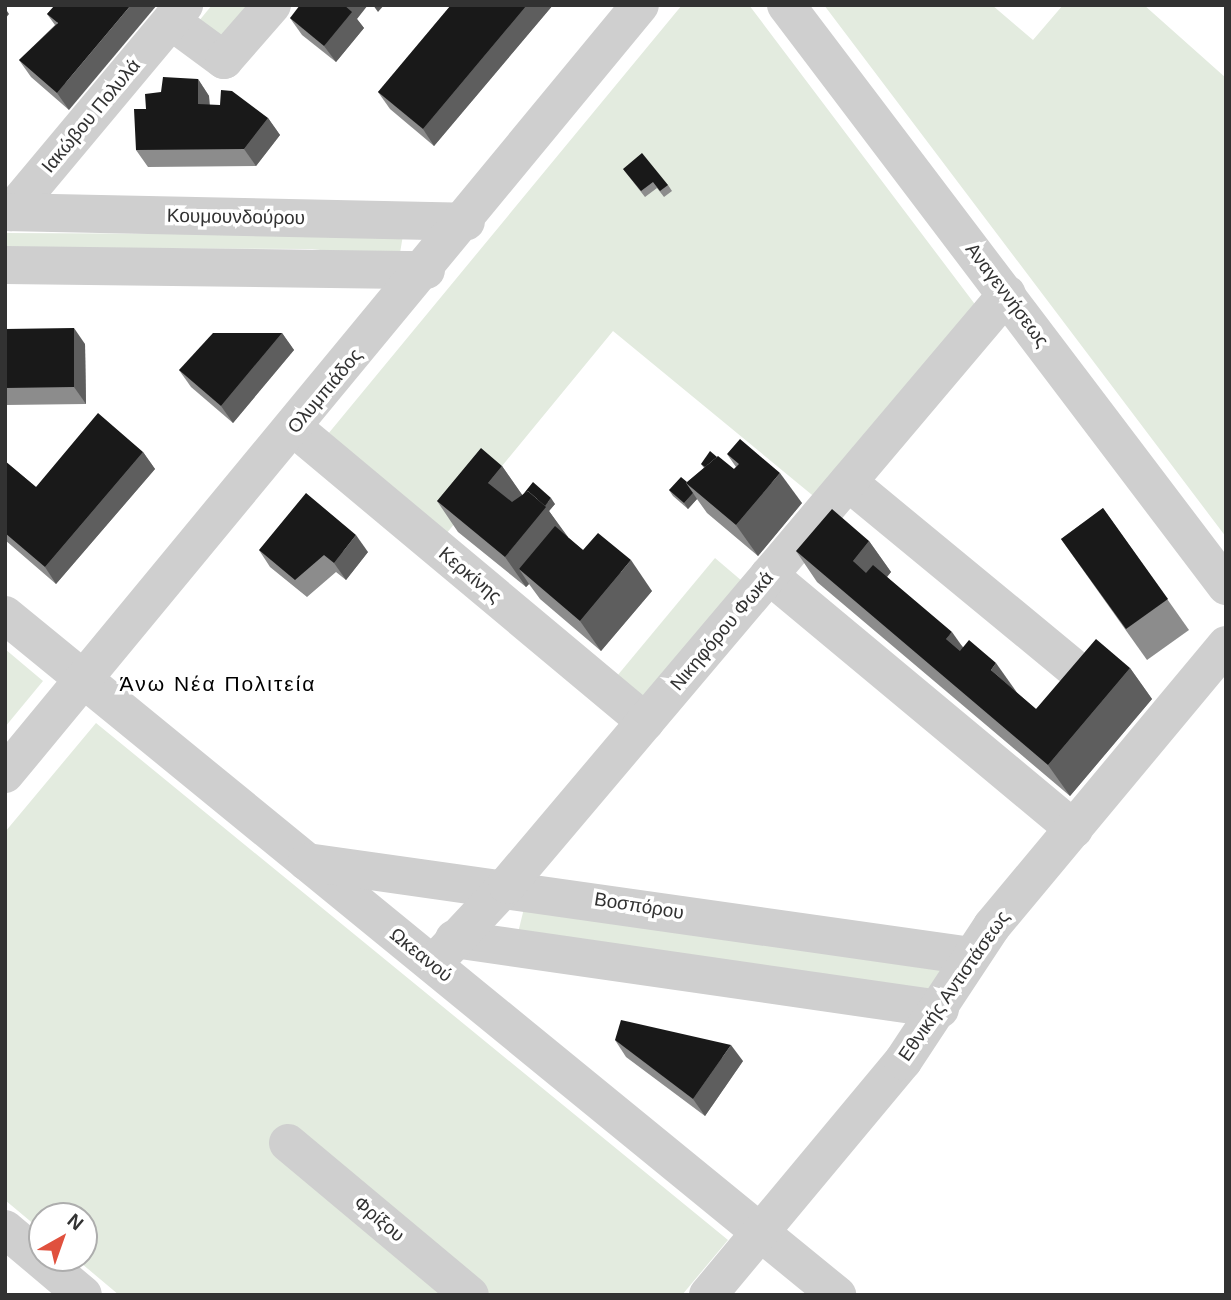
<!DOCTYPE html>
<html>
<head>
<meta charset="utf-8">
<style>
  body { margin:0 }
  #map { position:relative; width:1231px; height:1300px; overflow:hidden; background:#fff; font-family:Arial,sans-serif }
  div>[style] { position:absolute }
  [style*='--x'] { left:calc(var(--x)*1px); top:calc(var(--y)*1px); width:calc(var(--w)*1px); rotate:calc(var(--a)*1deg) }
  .green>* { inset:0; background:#e3ebdf }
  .minor>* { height:38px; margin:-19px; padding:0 19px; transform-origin:19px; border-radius:19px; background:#cfcfcf }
  .wall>* { inset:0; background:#8c8c8c }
  .shaded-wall>* { inset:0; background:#5e5e5e }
  .building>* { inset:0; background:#191919 }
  span { translate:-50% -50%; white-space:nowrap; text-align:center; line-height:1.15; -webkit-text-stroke:7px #fff; paint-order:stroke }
  .street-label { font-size:19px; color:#323232 }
  .neighbourhood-label { font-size:21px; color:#000; letter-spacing:2px }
  .frame { position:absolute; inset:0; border:7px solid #323232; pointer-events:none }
  .north { position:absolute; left:28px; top:1202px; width:70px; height:70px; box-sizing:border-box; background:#fff; border:2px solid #adadad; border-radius:50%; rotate:40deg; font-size:19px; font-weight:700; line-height:28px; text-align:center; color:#323232 }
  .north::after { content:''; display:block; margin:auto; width:24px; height:32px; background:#e0513e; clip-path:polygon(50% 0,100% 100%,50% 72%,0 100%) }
</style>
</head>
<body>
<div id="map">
  <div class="green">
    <i style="clip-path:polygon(212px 5px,258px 5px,221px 49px,194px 27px)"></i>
    <i style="clip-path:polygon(682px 5px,749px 5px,977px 307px,817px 499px,613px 331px,446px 534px,328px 434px)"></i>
    <i style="clip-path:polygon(824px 5px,992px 5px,1033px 40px,1063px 5px,1144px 5px,1226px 78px,1226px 537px)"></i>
    <i style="clip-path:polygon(5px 233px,403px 235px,399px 259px,312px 249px,5px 248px)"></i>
    <i style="clip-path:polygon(715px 558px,749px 587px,649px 704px,617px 676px)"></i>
    <i style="clip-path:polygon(5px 649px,43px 681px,5px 727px)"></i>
    <i style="clip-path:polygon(96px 723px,728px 1240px,682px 1295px,119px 1295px,75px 1258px,84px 1258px,84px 1216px,42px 1216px,42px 1231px,5px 1200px,5px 832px)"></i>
    <i style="clip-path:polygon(526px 900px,948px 964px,922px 1001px,517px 937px)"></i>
  </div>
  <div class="minor">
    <i style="--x:786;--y:5;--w:729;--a:52.86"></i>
    <i style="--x:171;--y:21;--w:66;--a:36.3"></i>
    <i style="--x:224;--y:60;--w:73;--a:-48.9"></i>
    <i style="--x:5;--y:207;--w:8;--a:40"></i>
    <i style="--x:11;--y:212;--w:270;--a:-50.1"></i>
    <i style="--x:5;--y:212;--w:461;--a:1.2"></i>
    <i style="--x:5;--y:265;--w:421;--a:0.7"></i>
    <i style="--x:294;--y:428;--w:458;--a:39.9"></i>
    <i style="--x:848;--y:482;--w:289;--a:39.5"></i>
    <i style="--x:769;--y:575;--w:397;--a:39.8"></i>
    <i style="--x:5;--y:615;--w:1075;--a:39.26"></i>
    <i style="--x:5;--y:774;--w:997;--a:-50.45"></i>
    <i style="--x:307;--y:862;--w:671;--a:8.06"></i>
    <i style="--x:454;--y:939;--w:491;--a:8.2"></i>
    <i style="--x:433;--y:964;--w:108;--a:-46.9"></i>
    <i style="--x:507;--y:885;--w:774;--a:-49.77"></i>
    <i style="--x:288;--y:1143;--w:237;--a:39.9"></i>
    <i style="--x:5;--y:1229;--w:102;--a:40.2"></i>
    <i style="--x:708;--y:1295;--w:305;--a:-50.2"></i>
    <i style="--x:903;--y:1061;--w:162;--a:-56.6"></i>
    <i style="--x:992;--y:926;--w:366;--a:-50.2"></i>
  </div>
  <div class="wall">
    <i style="clip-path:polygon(55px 5px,69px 110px,31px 77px,19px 60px,55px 25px,47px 14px)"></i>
    <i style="clip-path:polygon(451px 5px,553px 5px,434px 146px,390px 109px,378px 92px)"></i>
    <i style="clip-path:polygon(290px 18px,357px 19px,364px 28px,336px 62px,302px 35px)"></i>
    <i style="clip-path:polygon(198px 79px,209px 96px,210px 105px,268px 118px,280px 135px,256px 166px,148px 167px,136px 150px,146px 109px,161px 92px)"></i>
    <i style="clip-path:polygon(623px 169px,668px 185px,672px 191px,664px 197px,657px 188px,645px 197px)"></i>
    <i style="clip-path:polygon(5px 329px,85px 344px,86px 404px,5px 405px)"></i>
    <i style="clip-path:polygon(282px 333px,294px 350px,233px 423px,191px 387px,179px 370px)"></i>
    <i style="clip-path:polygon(143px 452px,155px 469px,56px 584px,5px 540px,5px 461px,36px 487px)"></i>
    <i style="clip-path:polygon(727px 454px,802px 503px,758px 556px,707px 513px,697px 499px,688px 509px,673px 496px,669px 490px,687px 482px,704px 468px,701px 464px,734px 469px,736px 467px)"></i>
    <i style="clip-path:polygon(502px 466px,522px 495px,555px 504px,549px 511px,567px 537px,583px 550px,652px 591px,601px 651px,540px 599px,529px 584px,526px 587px,458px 532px,437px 501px)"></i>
    <i style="clip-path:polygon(1103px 508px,1189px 630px,1147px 660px,1061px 539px)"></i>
    <i style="clip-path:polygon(869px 541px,891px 572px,887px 577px,963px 647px,1036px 709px,1130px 668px,1152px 699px,1070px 796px,817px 582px,796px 551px)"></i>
    <i style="clip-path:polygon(259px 550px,368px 552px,346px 580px,336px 572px,307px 597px,270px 567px)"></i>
    <i style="clip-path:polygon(615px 1040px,743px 1061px,705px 1116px,626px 1057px)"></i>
  </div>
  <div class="shaded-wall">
    <i style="clip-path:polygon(131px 5px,157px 5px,69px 110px,57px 93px)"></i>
    <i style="clip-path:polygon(343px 5px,368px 5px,357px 19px,364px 28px,336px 62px,324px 46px)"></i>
    <i style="clip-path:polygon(373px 5px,384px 5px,378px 12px)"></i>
    <i style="clip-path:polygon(527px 5px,553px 5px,434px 146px,423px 129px)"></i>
    <i style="clip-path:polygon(5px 8px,9px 14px,5px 19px)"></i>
    <i style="clip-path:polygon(198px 79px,209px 96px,210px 121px,198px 104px)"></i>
    <i style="clip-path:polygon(268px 118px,280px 135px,256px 166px,244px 149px)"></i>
    <i style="clip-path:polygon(74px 328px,85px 344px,86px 404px,74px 387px)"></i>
    <i style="clip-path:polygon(282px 333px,294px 350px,233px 423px,221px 406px)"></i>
    <i style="clip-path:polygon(143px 452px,155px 469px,56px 584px,45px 567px)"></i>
    <i style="clip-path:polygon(502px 466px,523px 496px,509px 513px,488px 483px)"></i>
    <i style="clip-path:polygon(780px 473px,802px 503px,758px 556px,736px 525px)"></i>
    <i style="clip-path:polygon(693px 493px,697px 499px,688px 509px,684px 503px)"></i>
    <i style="clip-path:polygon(551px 498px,555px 504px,549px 511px,568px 537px,519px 569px,529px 584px,526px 587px,505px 557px)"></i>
    <i style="clip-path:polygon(356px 535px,368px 552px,346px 580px,334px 563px)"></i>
    <i style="clip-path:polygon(869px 541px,891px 572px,874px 592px,853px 561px)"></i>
    <i style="clip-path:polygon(631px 560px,652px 591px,601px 651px,580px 621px)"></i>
    <i style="clip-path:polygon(952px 632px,974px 663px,946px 639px)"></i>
    <i style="clip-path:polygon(996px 663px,1018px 694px,991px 670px)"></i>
    <i style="clip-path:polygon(1130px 668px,1152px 699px,1070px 796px,1048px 765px)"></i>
    <i style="clip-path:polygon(731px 1045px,743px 1061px,705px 1116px,693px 1099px)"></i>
  </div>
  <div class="building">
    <i style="clip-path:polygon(55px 5px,131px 5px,57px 93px,19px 60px,58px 23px,47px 14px)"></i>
    <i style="clip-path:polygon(300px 5px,344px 5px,352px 12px,324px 46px,290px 18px)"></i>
    <i style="clip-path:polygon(451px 5px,527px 5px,423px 129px,378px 92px)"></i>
    <i style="clip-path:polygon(163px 77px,198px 79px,198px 104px,220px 105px,221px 90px,232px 91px,268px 118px,244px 149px,136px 150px,134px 109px,146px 109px,145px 94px,161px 92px)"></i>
    <i style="clip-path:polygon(642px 153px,668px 185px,660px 191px,653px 182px,641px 191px,623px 169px)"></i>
    <i style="clip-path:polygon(74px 328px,74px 387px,5px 388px,5px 329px)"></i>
    <i style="clip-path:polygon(213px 333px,282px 333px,221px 406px,179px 370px)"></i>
    <i style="clip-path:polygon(98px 413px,143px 452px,45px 567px,5px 533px,5px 461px,36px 487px)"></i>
    <i style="clip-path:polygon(740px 439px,780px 473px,736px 525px,686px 483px,718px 456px,734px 469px,739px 464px,727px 454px)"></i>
    <i style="clip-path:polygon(481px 448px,502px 466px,488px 483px,512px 502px,528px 491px,546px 507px,505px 557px,437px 501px)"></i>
    <i style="clip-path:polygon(710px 451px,717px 457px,705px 467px,701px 464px)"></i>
    <i style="clip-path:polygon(681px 477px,687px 482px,686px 483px,693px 493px,684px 503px,669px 490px)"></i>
    <i style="clip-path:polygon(533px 482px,551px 498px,545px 506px,528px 491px,521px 497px)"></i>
    <i style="clip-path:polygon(306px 493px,356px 535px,334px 563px,324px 555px,295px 580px,259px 550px)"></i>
    <i style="clip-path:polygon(1103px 508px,1168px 599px,1126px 629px,1061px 539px)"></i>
    <i style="clip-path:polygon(832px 509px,869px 541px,853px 561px,866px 573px,873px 565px,952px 632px,946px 639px,960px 651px,969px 640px,996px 663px,991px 670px,1036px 709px,1096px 639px,1130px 668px,1048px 765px,796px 551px)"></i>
    <i style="clip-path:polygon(555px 526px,583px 550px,598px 533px,631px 560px,580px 621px,519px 569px)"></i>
    <i style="clip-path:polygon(621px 1020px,731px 1045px,693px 1099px,615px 1040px)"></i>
  </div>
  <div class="street-label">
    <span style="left:91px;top:116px;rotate:-50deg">Ιακώβου Πολυλά</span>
    <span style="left:236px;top:217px;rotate:1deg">Κουμουνδούρου</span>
    <span style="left:1007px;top:295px;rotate:53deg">Αναγεννήσεως</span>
    <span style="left:325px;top:391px;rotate:-50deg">Ολυμπιάδος</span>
    <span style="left:470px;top:575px;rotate:40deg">Κερκίνης</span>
    <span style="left:722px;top:631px;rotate:-50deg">Νικηφόρου Φωκά</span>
    <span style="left:639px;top:906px;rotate:9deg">Βοσπόρου</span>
    <span style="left:421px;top:955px;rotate:39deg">Ωκεανού</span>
    <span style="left:954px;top:986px;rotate:-55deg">Εθνικής Αντιστάσεως</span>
    <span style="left:379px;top:1219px;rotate:40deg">Φρίξου</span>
  </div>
  <div class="neighbourhood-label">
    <span style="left:218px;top:684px">Άνω Νέα Πολιτεία</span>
  </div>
  <div class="frame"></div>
  <div class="north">N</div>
</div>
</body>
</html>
